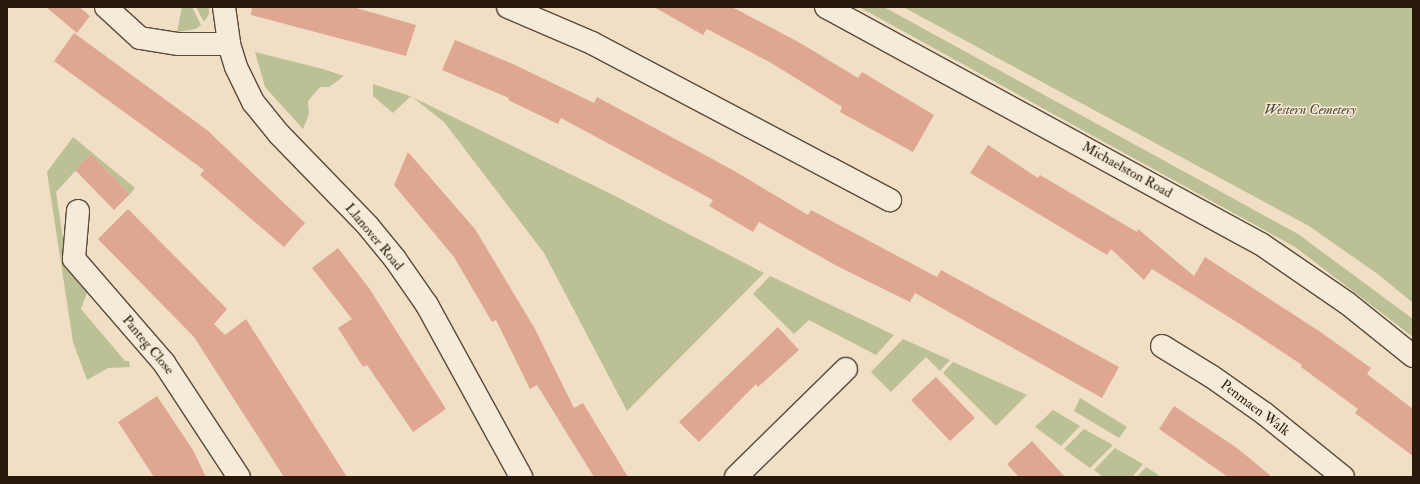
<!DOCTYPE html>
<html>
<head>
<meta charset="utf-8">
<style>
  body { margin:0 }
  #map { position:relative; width:1420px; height:484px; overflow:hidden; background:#f1dfc5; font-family:"IM FELL Double Pica",serif }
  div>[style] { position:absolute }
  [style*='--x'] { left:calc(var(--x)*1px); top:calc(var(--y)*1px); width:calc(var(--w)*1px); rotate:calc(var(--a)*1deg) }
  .green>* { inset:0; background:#bbc194 }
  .building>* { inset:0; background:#dfa792 }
  .roads { filter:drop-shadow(1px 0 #5a4a39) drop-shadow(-1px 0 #5a4a39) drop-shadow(0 1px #5a4a39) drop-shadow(0 -1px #5a4a39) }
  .minor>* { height:22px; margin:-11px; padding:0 11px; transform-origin:11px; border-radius:11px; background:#f6ead9 }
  span { translate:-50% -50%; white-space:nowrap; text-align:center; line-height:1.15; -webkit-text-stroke:3px #f6ead9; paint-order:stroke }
  .park-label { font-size:14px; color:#544b33; font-style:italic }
  .street-label { font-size:14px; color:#28190a }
  .frame { position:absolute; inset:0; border:8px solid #28190a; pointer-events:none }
</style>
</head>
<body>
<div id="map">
  <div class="green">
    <i style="clip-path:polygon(182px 7px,192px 7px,201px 25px,196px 29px,177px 32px)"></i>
    <i style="clip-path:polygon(196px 7px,209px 7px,209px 14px,204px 22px)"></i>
    <i style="clip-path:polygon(859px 7px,884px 7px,1298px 234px,1413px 319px,1413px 337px,1295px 247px)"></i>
    <i style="clip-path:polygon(903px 7px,1413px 7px,1413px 303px,1379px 275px,1309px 226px)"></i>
    <i style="clip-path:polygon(255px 52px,323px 69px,344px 76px,329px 87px,320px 87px,308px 101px,309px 114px,303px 129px,265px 87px)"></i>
    <i style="clip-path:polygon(373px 84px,410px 96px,611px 194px,764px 273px,627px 411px,544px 253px,444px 122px,411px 96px,393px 113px,373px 96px)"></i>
    <i style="clip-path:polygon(73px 137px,135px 188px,130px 194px,91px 154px,56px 192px,67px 265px,88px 290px,81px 309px,125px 361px,129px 361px,130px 367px,108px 368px,87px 380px,73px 342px,47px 172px)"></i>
    <i style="clip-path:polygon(770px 276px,894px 335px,876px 355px,809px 320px,794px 334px,753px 294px)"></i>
    <i style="clip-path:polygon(903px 339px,950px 360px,940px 371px,926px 357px,891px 392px,871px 372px)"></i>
    <i style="clip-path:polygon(953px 362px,1027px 395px,996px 426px,943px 373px)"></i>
    <i style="clip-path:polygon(1080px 398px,1127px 427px,1119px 438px,1074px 411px)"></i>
    <i style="clip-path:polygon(1053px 410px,1080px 426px,1061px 446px,1035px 427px)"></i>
    <i style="clip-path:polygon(1084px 429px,1113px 445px,1090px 468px,1064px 449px)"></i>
    <i style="clip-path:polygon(1115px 448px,1143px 464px,1132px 477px,1103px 477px,1094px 470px)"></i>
    <i style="clip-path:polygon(1146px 467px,1157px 474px,1160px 477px,1137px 477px)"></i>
  </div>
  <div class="building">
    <i style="clip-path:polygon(46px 7px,79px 7px,90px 16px,77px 33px)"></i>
    <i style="clip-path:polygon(252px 7px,353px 7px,416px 25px,406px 56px,251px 15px)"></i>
    <i style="clip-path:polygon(654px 7px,732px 7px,802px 44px,858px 78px,862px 72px,934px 115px,913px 152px,840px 112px,842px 107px,773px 64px,707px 29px,703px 35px)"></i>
    <i style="clip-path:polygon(74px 33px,207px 130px,305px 223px,284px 247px,200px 175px,204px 170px,54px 61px)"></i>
    <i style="clip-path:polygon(455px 40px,513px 64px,594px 103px,597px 97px,731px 169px,808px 215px,811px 210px,937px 277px,941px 270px,1119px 367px,1102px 398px,915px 293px,910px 302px,839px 267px,759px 222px,753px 232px,709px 206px,713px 200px,561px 118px,558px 124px,508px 100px,509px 98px,442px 70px)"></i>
    <i style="clip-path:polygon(988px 145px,1038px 178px,1040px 175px,1137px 232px,1138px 229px,1194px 276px,1205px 257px,1319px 331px,1371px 368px,1367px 374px,1413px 409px,1413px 456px,1355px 413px,1358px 409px,1301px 367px,1302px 365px,1243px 326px,1152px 269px,1144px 280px,1111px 249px,1107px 255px,970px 173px)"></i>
    <i style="clip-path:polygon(408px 152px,475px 229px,535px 329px,574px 408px,583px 403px,628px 477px,594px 477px,537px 385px,530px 389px,496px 320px,492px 322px,454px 257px,394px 185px)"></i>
    <i style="clip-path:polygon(91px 154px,130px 194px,114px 210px,75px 170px)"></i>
    <i style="clip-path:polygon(128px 209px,227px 309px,214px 324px,225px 335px,246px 319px,347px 477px,284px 477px,194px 337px,98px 239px)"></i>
    <i style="clip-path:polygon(338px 248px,369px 288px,446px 409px,413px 432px,367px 365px,363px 367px,338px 328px,352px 319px,312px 268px)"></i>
    <i style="clip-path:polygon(778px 327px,799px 350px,758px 387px,756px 384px,699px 442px,679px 422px)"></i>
    <i style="clip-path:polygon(936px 377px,975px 418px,950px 441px,911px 400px)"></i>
    <i style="clip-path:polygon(157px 396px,193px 450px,206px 477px,154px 477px,118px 422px)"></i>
    <i style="clip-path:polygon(1174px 406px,1237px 448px,1272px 477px,1228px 477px,1159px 429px)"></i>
    <i style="clip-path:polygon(1032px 441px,1065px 477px,1019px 477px,1007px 464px)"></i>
  </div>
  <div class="roads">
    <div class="minor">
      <i style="--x:106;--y:7;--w:46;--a:42.4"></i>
      <i style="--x:140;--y:38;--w:39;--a:9"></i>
      <i style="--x:179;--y:44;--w:50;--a:0"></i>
      <i style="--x:224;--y:7;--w:37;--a:82"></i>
      <i style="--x:229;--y:44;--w:24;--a:73"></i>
      <i style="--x:236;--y:67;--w:39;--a:64"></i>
      <i style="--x:253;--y:102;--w:41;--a:50.9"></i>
      <i style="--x:279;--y:134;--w:128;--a:45.9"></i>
      <i style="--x:368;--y:226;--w:43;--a:50.7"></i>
      <i style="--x:395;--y:259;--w:56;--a:55.2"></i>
      <i style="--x:427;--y:305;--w:196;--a:61.3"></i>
      <i style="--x:508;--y:7;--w:91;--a:23.2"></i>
      <i style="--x:592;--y:43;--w:337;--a:27.8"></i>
      <i style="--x:826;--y:7;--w:495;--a:28.6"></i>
      <i style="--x:1261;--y:244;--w:104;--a:34.5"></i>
      <i style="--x:1347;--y:303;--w:85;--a:38.8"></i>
      <i style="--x:78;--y:211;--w:48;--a:94.8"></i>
      <i style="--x:74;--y:259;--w:138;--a:49.1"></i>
      <i style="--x:164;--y:363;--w:136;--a:56.7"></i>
      <i style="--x:1162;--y:346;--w:57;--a:31.5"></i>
      <i style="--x:1211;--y:376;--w:66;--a:35.1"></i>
      <i style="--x:1265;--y:414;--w:100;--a:38.9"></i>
      <i style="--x:736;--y:477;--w:154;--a:-44.5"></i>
    </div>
  </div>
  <div class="park-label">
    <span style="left:1310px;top:110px">Western Cemetery</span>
  </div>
  <div class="street-label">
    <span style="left:1127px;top:170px;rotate:29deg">Michaelston Road</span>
    <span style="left:374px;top:237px;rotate:50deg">Llanover Road</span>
    <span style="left:148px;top:345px;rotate:50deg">Panteg Close</span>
    <span style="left:1255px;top:408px;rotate:37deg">Penmaen Walk</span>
  </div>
  <div class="frame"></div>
</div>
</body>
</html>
